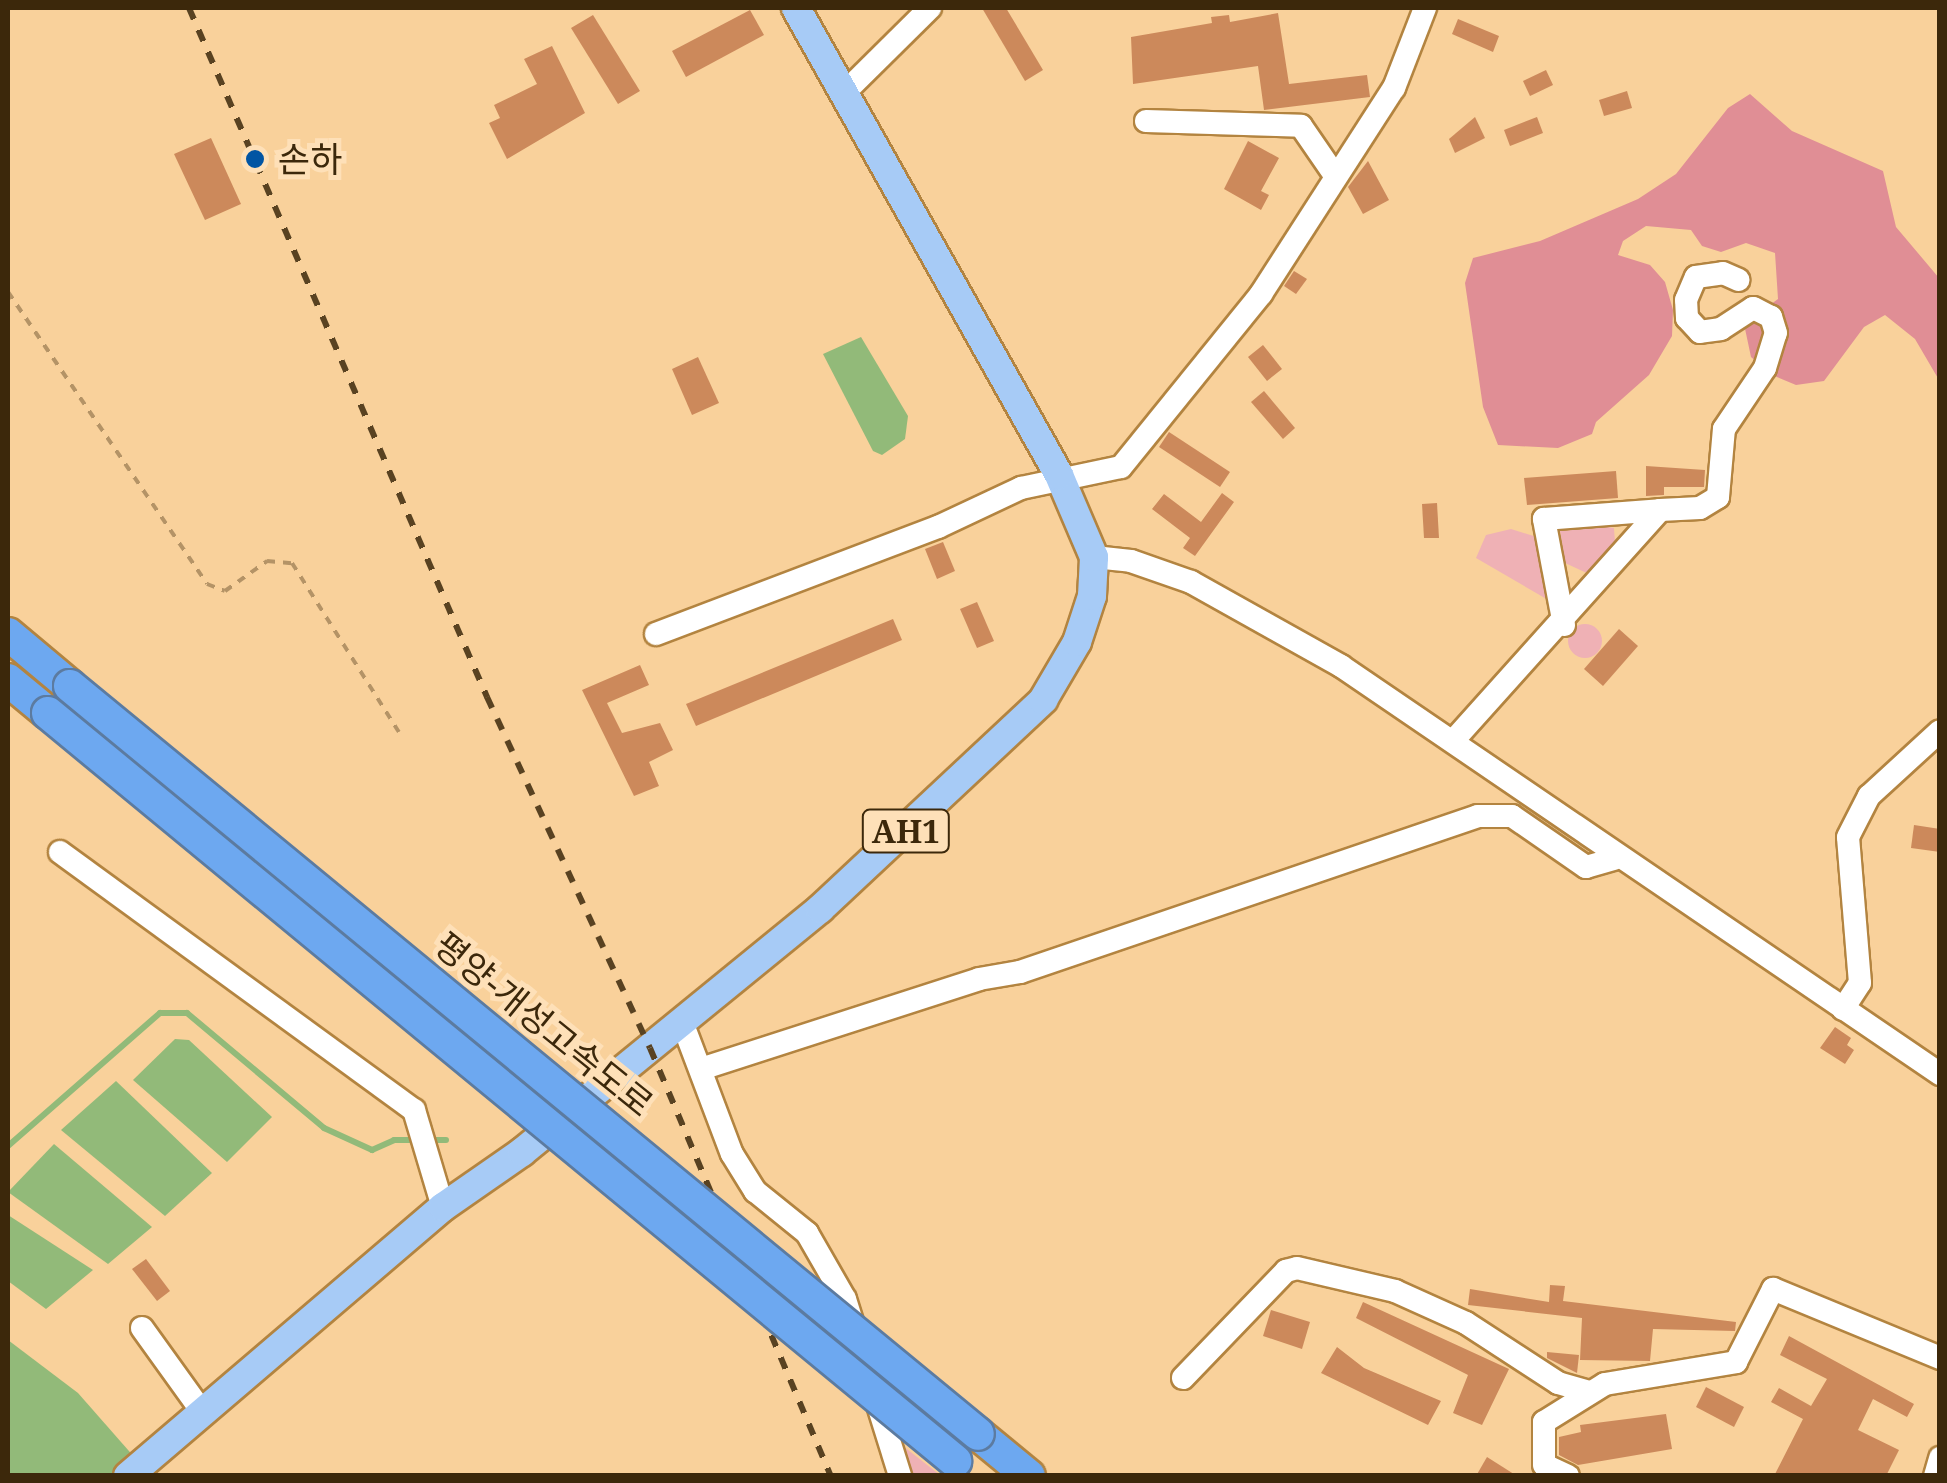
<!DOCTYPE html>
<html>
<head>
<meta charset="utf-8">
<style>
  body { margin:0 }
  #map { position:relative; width:1947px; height:1483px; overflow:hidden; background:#f9d19b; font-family:"Noto Serif","Noto Sans KR",serif }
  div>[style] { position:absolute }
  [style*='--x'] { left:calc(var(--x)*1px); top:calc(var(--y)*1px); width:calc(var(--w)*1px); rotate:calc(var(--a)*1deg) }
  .green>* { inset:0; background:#efb1b5 }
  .round { border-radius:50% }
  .forest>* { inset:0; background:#e08e95 }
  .water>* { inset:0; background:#92ba79 }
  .stream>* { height:6px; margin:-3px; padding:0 3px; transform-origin:3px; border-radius:3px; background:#92ba79 }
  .building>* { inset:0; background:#cc895b }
  .path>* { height:4px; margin-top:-2px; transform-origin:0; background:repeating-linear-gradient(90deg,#b49366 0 8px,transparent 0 16px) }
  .roads { filter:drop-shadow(2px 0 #b38440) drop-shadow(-2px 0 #b38440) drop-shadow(0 2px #b38440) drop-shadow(0 -2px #b38440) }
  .minor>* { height:22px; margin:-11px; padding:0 11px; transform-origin:11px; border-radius:11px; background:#fff }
  .major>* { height:28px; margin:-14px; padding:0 14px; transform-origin:14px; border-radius:14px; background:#a7cbf6 }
  .highway>* { height:32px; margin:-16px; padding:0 16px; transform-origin:16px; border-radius:16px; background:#6da8f0 }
  .rail>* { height:6px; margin-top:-3px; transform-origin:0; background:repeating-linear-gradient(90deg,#594221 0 12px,transparent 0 24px) }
  .bridges { filter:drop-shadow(2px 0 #5c7ba0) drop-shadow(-2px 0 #5c7ba0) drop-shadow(0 2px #5c7ba0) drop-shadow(0 -2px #5c7ba0) }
  .highway-bridge>* { height:32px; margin:-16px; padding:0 16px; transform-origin:16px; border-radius:16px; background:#6da8f0 }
  .dots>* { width:28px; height:28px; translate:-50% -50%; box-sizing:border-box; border:5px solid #fee0b8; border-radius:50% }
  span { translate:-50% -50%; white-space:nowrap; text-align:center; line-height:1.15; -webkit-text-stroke:10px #fee0b8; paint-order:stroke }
  .shield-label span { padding:2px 8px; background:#fee0b8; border:2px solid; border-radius:8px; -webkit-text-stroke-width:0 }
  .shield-label { font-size:32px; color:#3c280b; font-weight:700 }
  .poi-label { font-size:35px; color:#3c280b }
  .left { translate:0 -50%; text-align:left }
  .street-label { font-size:35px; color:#3c280b }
  .frame { position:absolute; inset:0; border:10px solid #3c280b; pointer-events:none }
</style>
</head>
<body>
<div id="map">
  <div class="green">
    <i style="clip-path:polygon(1607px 527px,1614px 528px,1615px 543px,1589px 574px,1565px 563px,1560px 531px)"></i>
    <i style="clip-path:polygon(1511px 529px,1540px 538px,1550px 601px,1476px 558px,1486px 535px)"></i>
    <i class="round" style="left:1568px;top:624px;width:34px;height:34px"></i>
    <i style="clip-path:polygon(903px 1446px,940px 1475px,909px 1475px)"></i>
  </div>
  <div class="forest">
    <i style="clip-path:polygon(1750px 94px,1792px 131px,1883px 171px,1896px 227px,1939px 278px,1939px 380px,1915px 339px,1885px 315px,1864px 327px,1824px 381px,1796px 385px,1772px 375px,1751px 357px,1744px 324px,1778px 299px,1775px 253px,1746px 243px,1721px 252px,1702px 246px,1691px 230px,1646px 226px,1623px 241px,1618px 255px,1650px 265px,1665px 282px,1673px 310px,1672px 336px,1649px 375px,1596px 422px,1592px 434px,1558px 448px,1498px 445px,1483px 407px,1465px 283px,1473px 258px,1540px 241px,1638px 199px,1676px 174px,1728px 108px)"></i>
  </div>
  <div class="water">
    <i style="clip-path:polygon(861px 337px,908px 416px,905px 439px,882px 455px,873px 451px,823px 354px)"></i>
    <i style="clip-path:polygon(175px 1039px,189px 1040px,272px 1117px,227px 1162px,133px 1080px)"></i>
    <i style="clip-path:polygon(116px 1081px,212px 1173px,165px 1216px,61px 1130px)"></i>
    <i style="clip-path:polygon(54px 1144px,152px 1227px,108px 1264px,8px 1192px)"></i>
    <i style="clip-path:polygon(8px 1215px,93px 1270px,46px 1309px,8px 1281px)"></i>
    <i style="clip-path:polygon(8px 1340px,78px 1393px,150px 1475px,10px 1475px)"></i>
  </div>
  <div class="stream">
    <i style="--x:8;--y:1146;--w:202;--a:-41.2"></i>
    <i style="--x:160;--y:1013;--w:27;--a:0"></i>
    <i style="--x:187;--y:1013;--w:179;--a:40"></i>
    <i style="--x:324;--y:1128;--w:53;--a:24.6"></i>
    <i style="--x:372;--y:1150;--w:24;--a:-24"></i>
    <i style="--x:394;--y:1140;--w:52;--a:0"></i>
  </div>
  <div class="building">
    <i style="clip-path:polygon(982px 8px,1006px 8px,1043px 70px,1025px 81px)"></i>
    <i style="clip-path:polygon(750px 10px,764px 35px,686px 77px,672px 51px)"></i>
    <i style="clip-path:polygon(1278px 13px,1289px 84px,1367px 75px,1370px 97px,1264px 110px,1258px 66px,1133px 84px,1131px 37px,1212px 23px,1211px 17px,1229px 15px,1230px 22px)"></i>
    <i style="clip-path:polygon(593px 15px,640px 91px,618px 104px,571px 28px)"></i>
    <i style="clip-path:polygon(1458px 19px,1499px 36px,1493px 52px,1452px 34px)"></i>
    <i style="clip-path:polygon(552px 46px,585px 113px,507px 159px,489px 123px,500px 118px,494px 105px,537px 84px,524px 59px)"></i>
    <i style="clip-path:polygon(1546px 70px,1553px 85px,1530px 96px,1523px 81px)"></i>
    <i style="clip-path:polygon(1627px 91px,1632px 108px,1604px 116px,1599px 100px)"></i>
    <i style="clip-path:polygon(1475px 117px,1485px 138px,1455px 153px,1449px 139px)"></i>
    <i style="clip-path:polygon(1537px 117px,1543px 133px,1510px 146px,1504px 130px)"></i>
    <i style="clip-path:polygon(211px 138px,241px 204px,205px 220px,174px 154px)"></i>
    <i style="clip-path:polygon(1248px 141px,1279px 158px,1261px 191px,1269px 195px,1261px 210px,1224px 189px)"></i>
    <i style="clip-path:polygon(1368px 161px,1389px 200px,1363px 214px,1348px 187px)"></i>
    <i style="clip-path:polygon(1294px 271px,1307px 279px,1296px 294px,1284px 286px)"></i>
    <i style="clip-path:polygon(1263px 345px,1282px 369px,1267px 381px,1248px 357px)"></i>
    <i style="clip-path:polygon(698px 357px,719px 403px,692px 415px,672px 369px)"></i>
    <i style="clip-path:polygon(1264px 391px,1295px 428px,1283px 439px,1251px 402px)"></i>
    <i style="clip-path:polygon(1169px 432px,1230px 472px,1220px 487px,1159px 447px)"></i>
    <i style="clip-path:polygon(1646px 466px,1705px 470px,1704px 487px,1664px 487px,1664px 495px,1646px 496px)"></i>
    <i style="clip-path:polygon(1616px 471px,1618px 498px,1527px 505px,1524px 478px)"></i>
    <i style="clip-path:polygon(1222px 493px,1234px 502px,1195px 556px,1183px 548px,1190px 538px,1152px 509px,1164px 494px,1201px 522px)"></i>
    <i style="clip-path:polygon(1437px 503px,1439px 538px,1424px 538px,1422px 504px)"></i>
    <i style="clip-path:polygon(943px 542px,955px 571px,937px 579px,925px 549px)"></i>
    <i style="clip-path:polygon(977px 602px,994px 641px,977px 648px,960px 609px)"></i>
    <i style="clip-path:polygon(893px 619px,902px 640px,696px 726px,686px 704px)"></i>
    <i style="clip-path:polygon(1619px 629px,1638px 646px,1603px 686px,1584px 669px)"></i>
    <i style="clip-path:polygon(640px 665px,649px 685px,607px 703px,622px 733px,660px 723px,673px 750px,649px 762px,659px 786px,634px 796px,582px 690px)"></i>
    <i style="clip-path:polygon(1914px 825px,1940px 829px,1940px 852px,1911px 848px)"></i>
    <i style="clip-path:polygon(1835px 1027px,1851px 1038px,1847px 1045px,1854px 1050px,1845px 1064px,1820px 1048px)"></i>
    <i style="clip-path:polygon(146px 1259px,170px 1291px,157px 1301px,132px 1269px)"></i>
    <i style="clip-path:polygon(1550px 1285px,1565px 1286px,1563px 1301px,1736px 1322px,1735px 1331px,1653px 1329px,1650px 1361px,1580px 1360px,1582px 1318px,1468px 1305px,1470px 1289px,1549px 1302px)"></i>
    <i style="clip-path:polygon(1363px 1302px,1509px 1369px,1482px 1425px,1453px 1413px,1468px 1375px,1356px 1318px)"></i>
    <i style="clip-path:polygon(1271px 1310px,1310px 1322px,1302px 1349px,1263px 1336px)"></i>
    <i style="clip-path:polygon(1789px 1336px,1914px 1404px,1907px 1417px,1873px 1399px,1858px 1430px,1899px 1450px,1886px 1476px,1774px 1476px,1803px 1419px,1771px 1402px,1779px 1388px,1811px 1406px,1827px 1379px,1780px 1355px)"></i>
    <i style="clip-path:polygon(1337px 1347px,1364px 1368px,1441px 1401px,1428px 1425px,1321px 1373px)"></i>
    <i style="clip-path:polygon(1547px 1352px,1579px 1355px,1577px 1373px,1547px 1358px)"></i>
    <i style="clip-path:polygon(1706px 1387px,1744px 1407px,1734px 1427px,1696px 1407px)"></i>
    <i style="clip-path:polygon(1666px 1414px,1672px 1449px,1578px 1465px,1559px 1455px,1559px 1437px,1581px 1432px,1580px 1425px)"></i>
    <i style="clip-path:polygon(1487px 1457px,1517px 1476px,1476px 1476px)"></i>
  </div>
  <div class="path">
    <i style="--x:8;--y:292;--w:353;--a:55.7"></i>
    <i style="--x:207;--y:584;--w:19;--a:21"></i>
    <i style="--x:225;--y:591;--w:52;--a:-35.5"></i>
    <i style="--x:267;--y:561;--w:25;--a:5"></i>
    <i style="--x:292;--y:563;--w:200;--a:57.7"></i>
  </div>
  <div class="roads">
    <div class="minor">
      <i style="--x:844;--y:93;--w:121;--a:-44.7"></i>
      <i style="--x:1146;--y:121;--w:155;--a:1.8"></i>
      <i style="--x:1301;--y:126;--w:58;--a:55.5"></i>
      <i style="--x:1094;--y:557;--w:37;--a:6"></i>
      <i style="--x:1131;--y:561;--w:64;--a:19.3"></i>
      <i style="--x:1191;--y:582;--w:172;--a:29.2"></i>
      <i style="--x:1341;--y:666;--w:725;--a:34.26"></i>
      <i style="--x:1564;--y:625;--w:108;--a:-100.7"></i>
      <i style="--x:1544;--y:519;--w:116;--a:-4.4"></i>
      <i style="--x:656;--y:634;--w:302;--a:-20.8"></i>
      <i style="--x:938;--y:527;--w:92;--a:-25.2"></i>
      <i style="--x:1021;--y:488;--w:102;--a:-11.9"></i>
      <i style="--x:1121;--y:467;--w:223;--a:-51"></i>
      <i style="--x:1261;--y:294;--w:245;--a:-57.2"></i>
      <i style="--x:1394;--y:88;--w:86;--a:-68.8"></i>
      <i style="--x:1453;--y:741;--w:310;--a:-48.1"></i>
      <i style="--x:1660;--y:510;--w:40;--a:-2.9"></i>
      <i style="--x:1700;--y:508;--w:21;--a:-31"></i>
      <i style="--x:1718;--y:497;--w:68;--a:-85"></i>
      <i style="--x:1724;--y:429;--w:73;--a:-56.1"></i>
      <i style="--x:1765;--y:368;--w:37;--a:-73"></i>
      <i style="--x:1776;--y:333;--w:17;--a:-107"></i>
      <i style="--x:1771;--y:317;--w:20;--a:-153"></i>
      <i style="--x:1753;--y:308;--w:38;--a:147"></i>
      <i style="--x:1721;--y:329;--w:21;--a:172"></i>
      <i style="--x:1700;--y:332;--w:19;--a:-133"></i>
      <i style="--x:1687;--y:318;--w:18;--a:-93"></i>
      <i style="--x:1686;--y:300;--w:25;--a:-67"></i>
      <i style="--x:1696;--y:277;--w:27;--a:-8"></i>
      <i style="--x:1723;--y:273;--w:17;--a:24"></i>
      <i style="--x:60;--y:852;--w:438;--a:36.1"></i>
      <i style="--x:414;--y:1110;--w:101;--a:73.4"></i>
      <i style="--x:1843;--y:1009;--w:31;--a:-57"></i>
      <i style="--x:1860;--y:983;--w:146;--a:-94.7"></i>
      <i style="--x:1848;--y:837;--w:46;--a:-62.9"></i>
      <i style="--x:1869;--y:796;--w:96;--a:-42.5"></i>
      <i style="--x:682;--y:1022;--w:141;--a:69.3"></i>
      <i style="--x:732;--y:1154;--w:44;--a:58.1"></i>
      <i style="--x:755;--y:1191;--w:67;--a:38.9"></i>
      <i style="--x:807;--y:1233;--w:76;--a:60.1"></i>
      <i style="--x:845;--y:1299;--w:185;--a:72.7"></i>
      <i style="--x:704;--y:1068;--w:289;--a:-17.9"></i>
      <i style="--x:979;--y:979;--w:42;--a:-9.7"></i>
      <i style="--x:1020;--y:972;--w:484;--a:-18.8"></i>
      <i style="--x:1478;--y:816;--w:34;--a:0"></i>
      <i style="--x:1512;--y:816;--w:90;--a:34.6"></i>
      <i style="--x:1586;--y:867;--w:29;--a:-16"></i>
      <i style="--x:142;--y:1328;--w:105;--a:54.3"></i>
      <i style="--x:1183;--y:1378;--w:149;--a:-46.1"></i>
      <i style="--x:1286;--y:1271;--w:11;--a:-15"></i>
      <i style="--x:1297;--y:1268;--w:101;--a:13.2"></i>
      <i style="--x:1395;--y:1291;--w:78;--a:24.3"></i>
      <i style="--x:1466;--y:1323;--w:110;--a:33.1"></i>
      <i style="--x:1558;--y:1383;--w:32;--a:16"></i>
      <i style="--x:1568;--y:1476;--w:26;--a:-155"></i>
      <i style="--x:1544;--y:1465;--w:43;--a:-90"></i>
      <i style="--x:1544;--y:1422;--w:72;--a:-31.9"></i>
      <i style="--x:1605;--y:1384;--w:133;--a:-9.5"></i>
      <i style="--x:1736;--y:1362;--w:82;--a:-63.1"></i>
      <i style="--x:1773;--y:1289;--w:181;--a:22.4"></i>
      <i style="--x:1935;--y:1476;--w:19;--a:-74"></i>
    </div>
    <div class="major">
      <i style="--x:128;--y:1476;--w:414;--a:-40.5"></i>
      <i style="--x:443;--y:1207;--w:96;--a:-34.8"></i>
      <i style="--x:522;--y:1152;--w:385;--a:-39.2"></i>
      <i style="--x:820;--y:909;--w:306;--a:-43.1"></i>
      <i style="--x:1043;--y:700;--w:67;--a:-59.6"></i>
      <i style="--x:1077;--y:642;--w:48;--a:-71.9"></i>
      <i style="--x:1092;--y:596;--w:39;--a:-87"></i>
      <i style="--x:1094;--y:557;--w:89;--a:-113.1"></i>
      <i style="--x:1059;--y:475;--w:536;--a:-119.39"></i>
    </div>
    <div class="highway">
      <i style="--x:8;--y:634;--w:81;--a:40"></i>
      <i style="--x:8;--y:680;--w:52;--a:39.5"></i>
      <i style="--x:978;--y:1434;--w:66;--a:39.5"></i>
    </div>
  </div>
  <div class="rail">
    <i style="--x:189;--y:8;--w:751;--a:66.61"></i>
    <i style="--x:487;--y:697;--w:387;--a:65.1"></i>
    <i style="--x:650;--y:1048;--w:465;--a:67.1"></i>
  </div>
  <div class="bridges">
    <div class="highway-bridge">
      <i style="--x:70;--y:686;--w:1176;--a:39.48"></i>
      <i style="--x:48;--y:713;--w:1176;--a:39.51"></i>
    </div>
  </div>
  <div class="dots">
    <i style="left:255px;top:159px;background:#0255a3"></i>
  </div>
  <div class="shield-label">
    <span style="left:906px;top:831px">AH1</span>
  </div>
  <div class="poi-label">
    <span class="left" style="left:278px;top:159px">손하</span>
  </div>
  <div class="street-label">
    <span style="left:544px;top:1024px;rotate:39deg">평양-개성고속도로</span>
  </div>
  <div class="frame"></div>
</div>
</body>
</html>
